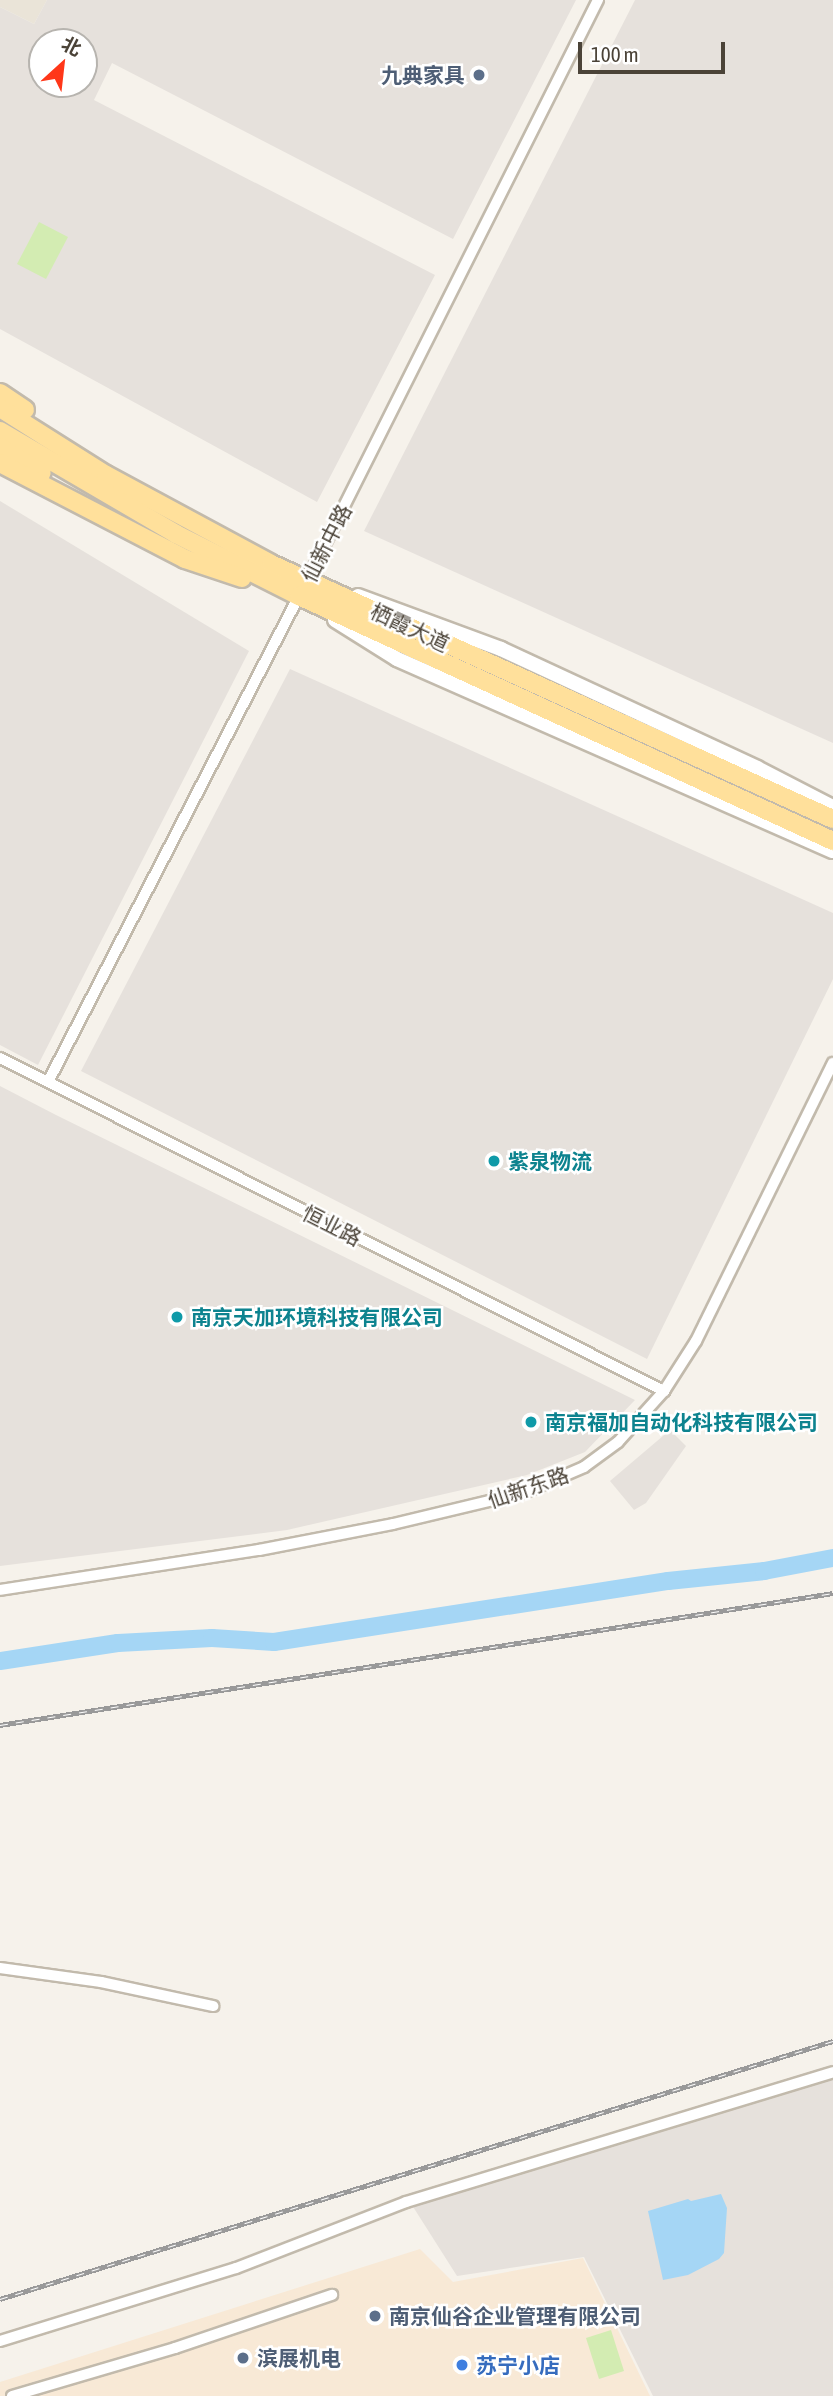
<!DOCTYPE html>
<html>
<head>
<meta charset="utf-8">
<style>
  body { margin:0 }
  #map { position:relative; width:833px; height:2396px; overflow:hidden; background:#f6f2eb; font-family:"Asap Condensed","Noto Sans SC",sans-serif }
  div>[style] { position:absolute }
  [style*='--x'] { left:calc(var(--x)*1px); top:calc(var(--y)*1px); width:calc(var(--w)*1px); rotate:calc(var(--a)*1deg) }
  .residential>* { inset:0; background:#eae4d8 }
  .commercial>* { inset:0; background:#f8e9d6 }
  .industrial>* { inset:0; background:#e6e1dc }
  .green>* { inset:0; background:#d3ecb2 }
  .water>* { inset:0; background:#a5d6f5 }
  .river>* { height:18px; margin:-9px; padding:0 9px; transform-origin:9px; border-radius:9px; background:#a5d6f5 }
  .roads { filter:drop-shadow(2px 0 #c2baac) drop-shadow(-2px 0 #c2baac) drop-shadow(0 2px #c2baac) drop-shadow(0 -2px #c2baac) }
  .minor>* { height:10px; margin:-5px; padding:0 5px; transform-origin:5px; border-radius:5px; background:#fff }
  .tertiary>* { height:14px; margin:-7px; padding:0 7px; transform-origin:7px; border-radius:7px; background:#fff }
  .primary>* { height:18px; margin:-9px; padding:0 9px; transform-origin:9px; border-radius:9px; background:#ffe09b }
  .rail>* { height:5px; margin-top:-2.5px; transform-origin:0; background:repeating-linear-gradient(90deg,#fff 0 8px,#999 0 16px); box-sizing:border-box; border-block:2px solid #999 }
  .dots>* { width:19px; height:19px; translate:-50% -50%; box-sizing:border-box; border:4px solid #fff; border-radius:50% }
  span { translate:-50% -50%; white-space:nowrap; text-align:center; line-height:1.15; -webkit-text-stroke:5px #fff; paint-order:stroke }
  .service-label { font-size:21px; color:#4e5e75; font-weight:700 }
  .right { translate:-100% -50%; text-align:right }
  .left { translate:0 -50%; text-align:left }
  .street-label { font-size:21px; color:#4b4338 }
  .culture-label { font-size:21px; color:#0d838f; font-weight:700 }
  .shop-label { font-size:21px; color:#366cbe; font-weight:700 }
  .north { position:absolute; left:28px; top:28px; width:70px; height:70px; box-sizing:border-box; background:#fff; border:2px solid #b7b4af; border-radius:50%; rotate:27deg; font-size:19px; font-weight:700; line-height:28px; text-align:center; color:#4b4338 }
  .north::after { content:''; display:block; margin:auto; width:24px; height:32px; background:#ff3719; clip-path:polygon(50% 0,100% 100%,50% 72%,0 100%) }
  .scale { position:absolute; left:578px; top:42px; width:147px; height:32px; box-sizing:border-box; border:4px solid #4b4338; border-top:0; padding-left:9px; font-size:21px; line-height:24px; white-space:nowrap; color:#4b4338; -webkit-text-stroke:5px #fff; paint-order:stroke }
</style>
</head>
<body>
<div id="map">
  <div class="residential">
    <i style="clip-path:polygon(0 0,47px 0,34px 24px,0 7px)"></i>
  </div>
  <div class="commercial">
    <i style="clip-path:polygon(420px 2249px,453px 2282px,583px 2258px,650px 2396px,0 2396px,0 2382px)"></i>
  </div>
  <div class="industrial">
    <i style="clip-path:polygon(evenodd,47px 0,576px 0,453px 239px,112px 63px,94px 100px,435px 275px,317px 502px,0 329px,0 7px,34px 24px,47px 0,42px 42px,84px 42px,84px 84px,42px 84px,42px 42px)"></i>
    <i style="clip-path:polygon(635px 0,833px 0,833px 743px,364px 531px)"></i>
    <i style="clip-path:polygon(0 501px,249px 651px,38px 1065px,0 1045px)"></i>
    <i style="clip-path:polygon(290px 669px,833px 913px,833px 979px,647px 1359px,81px 1071px)"></i>
    <i style="clip-path:polygon(0 1086px,56px 1115px,635px 1400px,585px 1452px,527px 1475px,287px 1530px,0 1566px)"></i>
    <i style="clip-path:polygon(670px 1430px,686px 1446px,646px 1503px,634px 1510px,610px 1481px)"></i>
    <i style="clip-path:polygon(833px 2076px,833px 2396px,653px 2396px,584px 2257px,457px 2276px,410px 2202px)"></i>
  </div>
  <div class="green">
    <i style="clip-path:polygon(39px 222px,68px 237px,46px 279px,17px 264px)"></i>
    <i style="clip-path:polygon(611px 2330px,624px 2371px,599px 2379px,586px 2338px)"></i>
  </div>
  <div class="water">
    <i style="clip-path:polygon(721px 2194px,727px 2208px,724px 2253px,719px 2259px,688px 2275px,663px 2280px,648px 2211px,688px 2199px,691px 2201px)"></i>
  </div>
  <div class="river">
    <i style="--x:0;--y:1661;--w:119;--a:-8.7"></i>
    <i style="--x:118;--y:1643;--w:94;--a:-3"></i>
    <i style="--x:212;--y:1638;--w:62;--a:3.7"></i>
    <i style="--x:274;--y:1642;--w:399;--a:-8.8"></i>
    <i style="--x:668;--y:1581;--w:97;--a:-5.9"></i>
    <i style="--x:764;--y:1571;--w:70;--a:-10.7"></i>
  </div>
  <div class="roads">
    <div class="minor">
      <i style="--x:0;--y:1058;--w:743;--a:26.63"></i>
      <i style="--x:48;--y:1082;--w:547;--a:-62.69"></i>
      <i style="--x:299;--y:596;--w:667;--a:-63.36"></i>
      <i style="--x:0;--y:1590;--w:262;--a:-8.8"></i>
      <i style="--x:259;--y:1550;--w:136;--a:-11"></i>
      <i style="--x:393;--y:1524;--w:137;--a:-13.5"></i>
      <i style="--x:526;--y:1492;--w:63;--a:-23.3"></i>
      <i style="--x:584;--y:1467;--w:42;--a:-36.3"></i>
      <i style="--x:618;--y:1442;--w:69;--a:-48"></i>
      <i style="--x:664;--y:1391;--w:59;--a:-57.4"></i>
      <i style="--x:696;--y:1341;--w:310;--a:-63.8"></i>
      <i style="--x:0;--y:1968;--w:102;--a:7.9"></i>
      <i style="--x:101;--y:1982;--w:115;--a:12.1"></i>
      <i style="--x:0;--y:2341;--w:247;--a:-17.2"></i>
      <i style="--x:236;--y:2268;--w:182;--a:-21.2"></i>
      <i style="--x:406;--y:2202;--w:446;--a:-16.9"></i>
      <i style="--x:12;--y:2396;--w:170;--a:-16.4"></i>
      <i style="--x:175;--y:2348;--w:166;--a:-18.7"></i>
    </div>
    <div class="tertiary">
      <i style="--x:358;--y:596;--w:153;--a:20.3"></i>
      <i style="--x:501;--y:649;--w:282;--a:24.9"></i>
      <i style="--x:757;--y:768;--w:85;--a:27.2"></i>
      <i style="--x:335;--y:620;--w:73;--a:32.2"></i>
      <i style="--x:397;--y:659;--w:476;--a:23.8"></i>
    </div>
    <div class="primary">
      <i style="--x:0;--y:393;--w:30;--a:34"></i>
      <i style="--x:0;--y:408;--w:125;--a:32.3"></i>
      <i style="--x:106;--y:475;--w:187;--a:28.3"></i>
      <i style="--x:271;--y:564;--w:617;--a:24.41"></i>
      <i style="--x:0;--y:431;--w:204;--a:30.3"></i>
      <i style="--x:176;--y:534;--w:138;--a:26.8"></i>
      <i style="--x:299;--y:596;--w:588;--a:24.65"></i>
      <i style="--x:0;--y:447;--w:49;--a:31.8"></i>
      <i style="--x:0;--y:463;--w:208;--a:27.4"></i>
      <i style="--x:185;--y:559;--w:60;--a:18.4"></i>
    </div>
  </div>
  <div class="rail">
    <i style="--x:0;--y:1725;--w:843;--a:-9"></i>
    <i style="--x:0;--y:2299;--w:872;--a:-17.21"></i>
  </div>
  <div class="dots">
    <i style="left:479px;top:75px;background:#5c6f8a"></i>
    <i style="left:494px;top:1161px;background:#0f9aa8"></i>
    <i style="left:177px;top:1317px;background:#0f9aa8"></i>
    <i style="left:531px;top:1422px;background:#0f9aa8"></i>
    <i style="left:375px;top:2316px;background:#5c6f8a"></i>
    <i style="left:243px;top:2358px;background:#5c6f8a"></i>
    <i style="left:462px;top:2365px;background:#3f7fe0"></i>
  </div>
  <div class="service-label">
    <span class="right" style="left:465px;top:75px">九典家具</span>
    <span class="left" style="left:389px;top:2316px">南京仙谷企业管理有限公司</span>
    <span class="left" style="left:257px;top:2358px">滨展机电</span>
  </div>
  <div class="street-label">
    <span style="left:326px;top:543px;rotate:-63deg">仙新中路</span>
    <span style="left:410px;top:627px;rotate:25deg">栖霞大道</span>
    <span style="left:332px;top:1225px;rotate:27deg">恒业路</span>
    <span style="left:528px;top:1487px;rotate:-19deg">仙新东路</span>
  </div>
  <div class="culture-label">
    <span class="left" style="left:508px;top:1161px">紫泉物流</span>
    <span class="left" style="left:191px;top:1317px">南京天加环境科技有限公司</span>
    <span class="left" style="left:545px;top:1422px">南京福加自动化科技有限公司</span>
  </div>
  <div class="shop-label">
    <span class="left" style="left:476px;top:2365px">苏宁小店</span>
  </div>
  <div class="north">北</div>
  <div class="scale">100 m</div>
</div>
</body>
</html>
